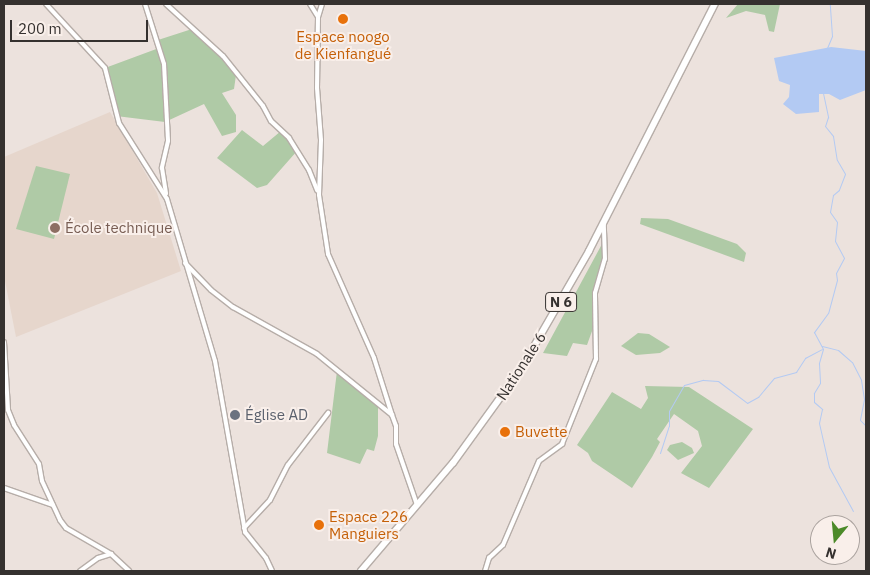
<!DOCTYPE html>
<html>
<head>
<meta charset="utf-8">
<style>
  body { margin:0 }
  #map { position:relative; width:870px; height:575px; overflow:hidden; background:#ece2dd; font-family:"IBM Plex Sans",sans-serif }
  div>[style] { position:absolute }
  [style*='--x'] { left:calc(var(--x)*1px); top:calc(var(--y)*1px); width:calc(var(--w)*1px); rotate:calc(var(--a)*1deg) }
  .built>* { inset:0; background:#e6d6cc }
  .green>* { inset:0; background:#afcaa6 }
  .water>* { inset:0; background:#b3caf3 }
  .stream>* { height:1px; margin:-0.5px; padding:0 0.5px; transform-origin:0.5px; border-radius:0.5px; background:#b3caf3 }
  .roads { filter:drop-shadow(1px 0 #b6ada8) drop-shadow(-1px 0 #b6ada8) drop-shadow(0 1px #b6ada8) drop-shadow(0 -1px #b6ada8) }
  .street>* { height:4px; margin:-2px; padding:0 2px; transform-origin:2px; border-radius:2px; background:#fff }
  .primary>* { height:5.5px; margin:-2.75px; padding:0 2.75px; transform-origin:2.75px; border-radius:2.75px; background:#fff }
  .dots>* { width:14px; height:14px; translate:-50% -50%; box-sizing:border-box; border:2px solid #f9efea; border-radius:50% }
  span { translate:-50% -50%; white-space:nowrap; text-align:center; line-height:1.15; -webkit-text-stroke:4px #f9efea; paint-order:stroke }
  .shield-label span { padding:1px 4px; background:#f9efea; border:1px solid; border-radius:4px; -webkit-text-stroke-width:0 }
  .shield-label { font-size:14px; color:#35312f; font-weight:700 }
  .food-label { font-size:15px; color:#c56008 }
  .left { translate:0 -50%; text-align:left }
  .education-label { font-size:15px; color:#785e54 }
  .street-label { font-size:15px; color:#35312f }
  .worship-label { font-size:15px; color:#5b616d }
  .frame { position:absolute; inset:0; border:5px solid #35312f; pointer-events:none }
  .north { position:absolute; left:810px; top:515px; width:50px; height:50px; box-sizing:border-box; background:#f9efea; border:1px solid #aba39f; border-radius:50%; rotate:197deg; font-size:14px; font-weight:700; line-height:20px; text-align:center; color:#35312f }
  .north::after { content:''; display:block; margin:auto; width:18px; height:22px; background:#4c8a29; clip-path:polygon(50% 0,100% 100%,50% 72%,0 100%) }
  .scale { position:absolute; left:10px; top:20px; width:138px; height:22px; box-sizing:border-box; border:2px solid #35312f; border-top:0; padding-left:6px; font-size:15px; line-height:18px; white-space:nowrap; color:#35312f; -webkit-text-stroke:4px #f9efea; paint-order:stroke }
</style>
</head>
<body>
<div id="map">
  <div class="built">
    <i style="clip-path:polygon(110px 112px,157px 193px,181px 271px,16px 337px,4px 276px,4px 157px)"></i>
  </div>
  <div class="green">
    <i style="clip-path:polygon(738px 4px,780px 4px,774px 32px,769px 31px,765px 15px,746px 11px,726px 18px)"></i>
    <i style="clip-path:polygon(192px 29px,223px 56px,236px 75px,234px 89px,222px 93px,236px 115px,236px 132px,222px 136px,204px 104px,165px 122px,116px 116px,105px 68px,159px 48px,158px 40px)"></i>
    <i style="clip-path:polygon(242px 130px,263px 146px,281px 131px,297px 151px,267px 185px,257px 188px,217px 158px)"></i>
    <i style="clip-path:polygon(36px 166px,70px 174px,54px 239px,16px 229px)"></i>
    <i style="clip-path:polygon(641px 218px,668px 219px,737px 244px,746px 253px,744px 262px,640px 224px)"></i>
    <i style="clip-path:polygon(602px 244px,605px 259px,595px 293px,596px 320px,587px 345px,573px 343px,567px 356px,543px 353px)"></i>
    <i style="clip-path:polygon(638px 333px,649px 334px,670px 347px,660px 353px,636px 355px,621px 346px)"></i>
    <i style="clip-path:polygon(337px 371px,378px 402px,378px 436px,374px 451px,367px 449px,360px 464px,327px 453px)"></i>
    <i style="clip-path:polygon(645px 386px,689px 387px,753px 429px,709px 488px,681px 473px,702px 446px,698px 431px,674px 414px,657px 439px,660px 442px,652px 457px,632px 488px,592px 461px,588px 453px,577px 445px,612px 392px,641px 409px,648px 398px)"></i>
    <i style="clip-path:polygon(682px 442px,692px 448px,694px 453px,678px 460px,667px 450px,670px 445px)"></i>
  </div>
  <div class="water">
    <i style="clip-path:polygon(831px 47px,866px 51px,866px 90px,840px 100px,829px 94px,819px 94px,819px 112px,796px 114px,783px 104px,789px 97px,790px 85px,779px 81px,774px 58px)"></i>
  </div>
  <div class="stream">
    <i style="--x:827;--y:48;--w:13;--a:-67"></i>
    <i style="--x:832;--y:36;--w:32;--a:-94"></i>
    <i style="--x:823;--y:93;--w:25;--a:78"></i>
    <i style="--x:828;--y:117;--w:9;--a:108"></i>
    <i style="--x:825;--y:126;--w:13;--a:51"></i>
    <i style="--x:833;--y:136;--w:24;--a:81"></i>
    <i style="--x:837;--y:160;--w:16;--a:60"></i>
    <i style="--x:845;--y:174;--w:17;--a:111"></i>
    <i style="--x:839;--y:190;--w:8;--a:140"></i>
    <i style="--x:833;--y:195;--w:17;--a:100"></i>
    <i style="--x:830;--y:212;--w:12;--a:55"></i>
    <i style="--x:837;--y:222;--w:19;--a:96"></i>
    <i style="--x:835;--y:241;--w:19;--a:62"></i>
    <i style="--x:844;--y:258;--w:17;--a:118"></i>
    <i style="--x:836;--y:273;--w:7;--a:82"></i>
    <i style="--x:837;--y:280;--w:34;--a:105"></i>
    <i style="--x:828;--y:313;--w:24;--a:126"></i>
    <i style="--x:814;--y:332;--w:19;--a:62"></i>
    <i style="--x:823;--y:349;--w:15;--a:106"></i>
    <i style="--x:819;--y:363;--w:20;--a:87"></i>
    <i style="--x:820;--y:383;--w:12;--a:121"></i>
    <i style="--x:814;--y:393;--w:9;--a:90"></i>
    <i style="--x:814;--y:402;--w:11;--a:41"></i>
    <i style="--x:822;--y:409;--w:14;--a:102"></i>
    <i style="--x:819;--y:423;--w:45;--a:77.2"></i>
    <i style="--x:829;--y:467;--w:50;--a:61.4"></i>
    <i style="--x:822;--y:346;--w:16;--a:14"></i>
    <i style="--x:838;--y:350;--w:18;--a:41"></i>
    <i style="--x:852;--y:362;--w:20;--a:63"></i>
    <i style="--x:861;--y:380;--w:19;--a:81"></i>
    <i style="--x:864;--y:399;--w:21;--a:101"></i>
    <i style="--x:860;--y:420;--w:8;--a:45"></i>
    <i style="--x:660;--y:453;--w:28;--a:-72"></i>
    <i style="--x:669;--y:426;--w:15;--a:-90"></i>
    <i style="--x:669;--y:411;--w:30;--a:-60"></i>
    <i style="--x:684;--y:385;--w:20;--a:-15"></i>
    <i style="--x:703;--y:380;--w:15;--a:4"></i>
    <i style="--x:718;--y:381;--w:36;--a:37"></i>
    <i style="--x:747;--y:403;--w:13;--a:-29"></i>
    <i style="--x:758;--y:397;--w:25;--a:-50"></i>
    <i style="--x:774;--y:378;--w:23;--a:-15"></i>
    <i style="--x:796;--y:372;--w:17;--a:-57"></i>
    <i style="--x:805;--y:358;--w:19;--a:-28"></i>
  </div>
  <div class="roads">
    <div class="street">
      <i style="--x:46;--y:4;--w:87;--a:47.3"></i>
      <i style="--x:105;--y:68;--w:57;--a:75.7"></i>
      <i style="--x:119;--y:123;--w:90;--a:57.7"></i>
      <i style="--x:167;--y:199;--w:169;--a:73.5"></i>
      <i style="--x:215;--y:361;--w:174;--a:80"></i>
      <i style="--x:245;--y:532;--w:33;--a:51"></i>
      <i style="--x:266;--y:558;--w:14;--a:65"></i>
      <i style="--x:145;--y:4;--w:63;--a:72.4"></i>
      <i style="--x:164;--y:64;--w:77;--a:87"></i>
      <i style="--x:168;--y:141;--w:28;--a:103"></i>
      <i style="--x:162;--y:168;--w:26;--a:81"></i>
      <i style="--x:166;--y:4;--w:77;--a:42.4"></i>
      <i style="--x:223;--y:56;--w:64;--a:51.3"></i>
      <i style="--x:263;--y:106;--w:17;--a:62"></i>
      <i style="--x:271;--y:121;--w:25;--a:43"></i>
      <i style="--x:289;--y:138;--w:38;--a:58"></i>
      <i style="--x:309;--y:170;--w:22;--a:68"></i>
      <i style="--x:310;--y:4;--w:15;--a:58"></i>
      <i style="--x:322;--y:4;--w:14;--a:107"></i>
      <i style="--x:318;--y:17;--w:71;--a:90.8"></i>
      <i style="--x:317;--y:88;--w:52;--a:85.6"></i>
      <i style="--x:321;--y:140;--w:55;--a:92.1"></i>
      <i style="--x:319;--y:195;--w:60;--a:81.3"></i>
      <i style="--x:328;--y:254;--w:114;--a:66.1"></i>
      <i style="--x:374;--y:358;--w:60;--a:72.5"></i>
      <i style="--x:185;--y:263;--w:37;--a:46"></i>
      <i style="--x:211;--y:290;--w:28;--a:38"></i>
      <i style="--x:233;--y:307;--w:96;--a:29.2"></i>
      <i style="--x:317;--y:354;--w:97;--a:39.1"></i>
      <i style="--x:392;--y:415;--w:12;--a:70"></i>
      <i style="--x:396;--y:426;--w:18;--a:90"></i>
      <i style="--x:396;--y:444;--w:65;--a:71"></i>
      <i style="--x:4;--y:342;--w:68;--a:86.6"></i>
      <i style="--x:8;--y:410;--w:16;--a:68"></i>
      <i style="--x:14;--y:425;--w:46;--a:57.3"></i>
      <i style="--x:39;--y:464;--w:17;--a:80"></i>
      <i style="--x:42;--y:481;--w:43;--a:65.2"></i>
      <i style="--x:60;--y:520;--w:10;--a:53"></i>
      <i style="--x:66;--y:528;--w:52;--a:30"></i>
      <i style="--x:111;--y:554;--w:25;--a:43"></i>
      <i style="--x:4;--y:488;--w:52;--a:19.1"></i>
      <i style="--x:244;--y:528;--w:38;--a:-47"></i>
      <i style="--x:270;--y:500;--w:39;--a:-63"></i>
      <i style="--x:288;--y:465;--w:66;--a:-52.4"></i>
      <i style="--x:80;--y:571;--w:22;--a:-36"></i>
      <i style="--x:98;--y:558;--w:14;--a:-17"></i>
      <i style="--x:485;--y:571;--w:14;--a:-73"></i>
      <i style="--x:489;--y:558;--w:19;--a:-43"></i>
      <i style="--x:503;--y:545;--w:91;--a:-66.8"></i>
      <i style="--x:539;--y:461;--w:29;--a:-36"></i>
      <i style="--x:562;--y:444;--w:92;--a:-68.2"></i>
      <i style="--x:596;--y:359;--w:66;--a:-90.9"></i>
      <i style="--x:595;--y:293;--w:35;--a:-74"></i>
      <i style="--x:605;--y:259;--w:36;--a:-92"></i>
    </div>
    <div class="primary">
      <i style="--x:361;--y:571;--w:142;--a:-49.6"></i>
      <i style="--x:453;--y:463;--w:116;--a:-54.1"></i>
      <i style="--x:521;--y:369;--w:136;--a:-60"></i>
      <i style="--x:589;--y:251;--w:277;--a:-63"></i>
    </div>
  </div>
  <div class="dots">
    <i style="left:343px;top:19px;background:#e8710a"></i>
    <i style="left:55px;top:228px;background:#8d6e63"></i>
    <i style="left:235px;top:415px;background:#6b7280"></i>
    <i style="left:505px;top:432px;background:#e8710a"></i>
    <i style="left:319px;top:525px;background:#e8710a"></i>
  </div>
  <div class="shield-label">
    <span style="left:561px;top:302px">N 6</span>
  </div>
  <div class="food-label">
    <span style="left:343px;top:45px">Espace noogo<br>de Kienfangué</span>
    <span class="left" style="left:515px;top:432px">Buvette</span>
    <span class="left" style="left:329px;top:525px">Espace 226<br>Manguiers</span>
  </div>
  <div class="education-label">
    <span class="left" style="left:65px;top:228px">École technique</span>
  </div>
  <div class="street-label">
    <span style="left:521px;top:366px;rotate:-57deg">Nationale 6</span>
  </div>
  <div class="worship-label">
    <span class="left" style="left:245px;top:415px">Église AD</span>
  </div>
  <div class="frame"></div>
  <div class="north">N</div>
  <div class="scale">200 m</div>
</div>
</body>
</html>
